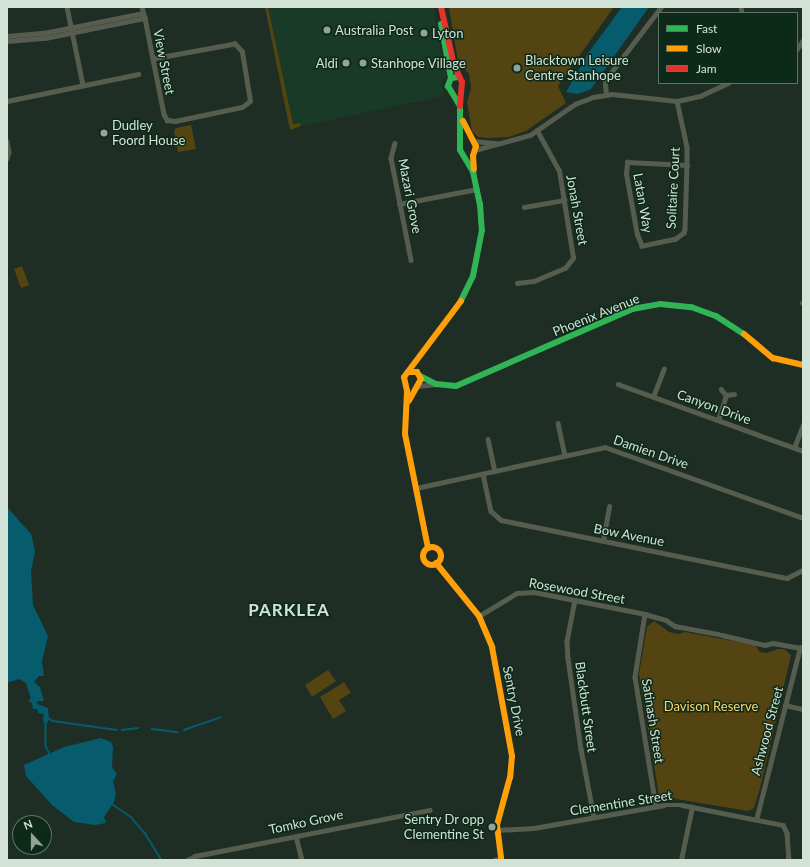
<!DOCTYPE html>
<html>
<head>
<meta charset="utf-8">
<style>
  body { margin:0 }
  #map { position:relative; width:810px; height:867px; overflow:hidden; background:#1e2e24; font-family:Lato,sans-serif }
  div>[style] { position:absolute }
  [style*='--x'] { left:calc(var(--x)*1px); top:calc(var(--y)*1px); width:calc(var(--w)*1px); rotate:calc(var(--a)*1deg) }
  .built>* { inset:0; background:#193a26 }
  .green>* { inset:0; background:#534411 }
  .water>* { inset:0; background:#065b6d }
  .stream>* { height:1.5px; margin:-0.75px; padding:0 0.75px; transform-origin:0.75px; border-radius:0.75px; background:#065b6d }
  .street>* { height:4.5px; margin:-2.25px; padding:0 2.25px; transform-origin:2.25px; border-radius:2.25px; background:#565d4e }
  .fast>* { height:6px; margin:-3px; padding:0 3px; transform-origin:3px; border-radius:3px; background:#30b455 }
  .slow>* { height:6px; margin:-3px; padding:0 3px; transform-origin:3px; border-radius:3px; background:#ff9f0a }
  .slow>.ring { margin:-3px; padding:0; box-sizing:content-box; background:none; border:6px solid #ff9f0a; border-radius:50% }
  .jam>* { height:6px; margin:-3px; padding:0 3px; transform-origin:3px; border-radius:3px; background:#e5322d }
  .dots>* { width:11px; height:11px; translate:-50% -50%; box-sizing:border-box; border:2px solid #0d2919; border-radius:50% }
  span { translate:-50% -50%; white-space:nowrap; text-align:center; line-height:1.15; -webkit-text-stroke:3px #0d2919; paint-order:stroke }
  .poi-label { font-size:13px; color:#d2e2d6 }
  .left { translate:0 -50%; text-align:left }
  .right { translate:-100% -50%; text-align:right }
  .street-label { font-size:13px; color:#d2e2d6 }
  .park-label { font-size:13px; color:#fcd46b }
  .district-label { font-size:17px; color:#d2e2d6; font-weight:700; letter-spacing:1px }
  .frame { position:absolute; inset:0; border:8px solid #d2e2d6; pointer-events:none }
  .legend { position:absolute; left:658px; top:12px; width:140px; height:72px; box-sizing:border-box; background:#0d2919; border:1px solid #5c7365; margin:0; padding:5px 7px; list-style:none; font-size:12px; color:#d2e2d6 }
  .legend li { display:flex; align-items:center; gap:8px; height:20px }
  .legend b { width:20px; border:1px solid #5c7365 }
  .north { position:absolute; left:12px; top:815px; width:40px; height:40px; box-sizing:border-box; background:#0d2919; border:1px solid #5c7365; border-radius:50%; rotate:339deg; font-size:11px; font-weight:700; line-height:16px; text-align:center; color:#d2e2d6 }
  .north::after { content:''; display:block; margin:auto; width:14px; height:18px; background:#93a398; clip-path:polygon(50% 0,100% 100%,50% 72%,0 100%) }
</style>
</head>
<body>
<div id="map">
  <div class="built">
    <i style="clip-path:polygon(268px 7px,434px 7px,439px 43px,447px 70px,446px 77px,441px 83px,444px 96px,301px 126px,300px 123px,293px 124px)"></i>
  </div>
  <div class="green">
    <i style="clip-path:polygon(265px 7px,268px 7px,293px 124px,300px 123px,301px 126px,290px 130px)"></i>
    <i style="clip-path:polygon(449px 7px,614px 7px,558px 86px,566px 103px,526px 131px,509px 137px,488px 138px,478px 137px,472px 131px,467px 103px,471px 88px,469px 74px,458px 62px)"></i>
    <i style="clip-path:polygon(191px 125px,196px 149px,178px 152px,174px 131px,176px 128px)"></i>
    <i style="clip-path:polygon(22px 266px,29px 285px,21px 288px,14px 269px)"></i>
    <i style="clip-path:polygon(654px 621px,669px 632px,678px 634px,685px 632px,755px 645px,760px 652px,766px 653px,778px 649px,784px 649px,791px 655px,760px 788px,754px 808px,748px 811px,659px 796px,639px 674px,647px 627px)"></i>
    <i style="clip-path:polygon(328px 670px,336px 681px,312px 697px,305px 685px)"></i>
    <i style="clip-path:polygon(344px 682px,351px 693px,339px 700px,346px 711px,333px 719px,320px 697px)"></i>
  </div>
  <div class="water">
    <i style="clip-path:polygon(622px 7px,649px 7px,591px 89px,578px 94px,566px 92px,589px 52px)"></i>
    <i style="clip-path:polygon(7px 507px,31px 534px,35px 551px,31px 571px,33px 605px,48px 636px,42px 661px,44px 676px,39px 676px,34px 682px,40px 687px,44px 701px,37px 701px,37px 704px,48px 708px,49px 720px,45px 725px,43px 721px,44px 714px,38px 713px,38px 709px,33px 709px,32px 703px,28px 701px,31px 698px,26px 683px,19px 679px,7px 683px)"></i>
    <i style="clip-path:polygon(101px 738px,111px 742px,113px 747px,112px 767px,117px 774px,113px 781px,116px 794px,114px 802px,104px 817px,106px 823px,95px 825px,74px 822px,52px 805px,26px 776px,24px 765px,64px 747px)"></i>
  </div>
  <div class="stream">
    <i style="--x:47;--y:717;--w:7;--a:34"></i>
    <i style="--x:53;--y:721;--w:64;--a:8.1"></i>
    <i style="--x:46;--y:721;--w:25;--a:90"></i>
    <i style="--x:46;--y:746;--w:10;--a:66"></i>
    <i style="--x:152;--y:729;--w:26;--a:7"></i>
    <i style="--x:122;--y:730;--w:16;--a:-7"></i>
    <i style="--x:184;--y:730;--w:39;--a:-19"></i>
    <i style="--x:112;--y:804;--w:23;--a:34"></i>
    <i style="--x:131;--y:817;--w:21;--a:49"></i>
    <i style="--x:145;--y:833;--w:32;--a:58"></i>
  </div>
  <div class="street">
    <i style="--x:67;--y:7;--w:80;--a:78.4"></i>
    <i style="--x:142;--y:7;--w:11;--a:75"></i>
    <i style="--x:145;--y:18;--w:42;--a:79"></i>
    <i style="--x:153;--y:59;--w:56;--a:78.7"></i>
    <i style="--x:164;--y:114;--w:7;--a:63"></i>
    <i style="--x:167;--y:120;--w:8;--a:7"></i>
    <i style="--x:175;--y:121;--w:68;--a:-11.8"></i>
    <i style="--x:242;--y:107;--w:10;--a:-37"></i>
    <i style="--x:250;--y:101;--w:50;--a:-99.3"></i>
    <i style="--x:242;--y:52;--w:11;--a:-131"></i>
    <i style="--x:235;--y:44;--w:83;--a:169.6"></i>
    <i style="--x:741;--y:7;--w:6;--a:81"></i>
    <i style="--x:7;--y:36;--w:37;--a:-5"></i>
    <i style="--x:44;--y:33;--w:101;--a:-11.4"></i>
    <i style="--x:7;--y:41;--w:38;--a:-5"></i>
    <i style="--x:45;--y:38;--w:102;--a:-11.3"></i>
    <i style="--x:797;--y:49;--w:11;--a:-56"></i>
    <i style="--x:606;--y:95;--w:12;--a:-95"></i>
    <i style="--x:605;--y:83;--w:9;--a:-63"></i>
    <i style="--x:609;--y:75;--w:86;--a:-52.6"></i>
    <i style="--x:7;--y:101;--w:134;--a:-11.6"></i>
    <i style="--x:677;--y:101;--w:47;--a:77.7"></i>
    <i style="--x:687;--y:147;--w:18;--a:90"></i>
    <i style="--x:687;--y:165;--w:64;--a:91.8"></i>
    <i style="--x:685;--y:229;--w:4;--a:104"></i>
    <i style="--x:684;--y:233;--w:10;--a:143"></i>
    <i style="--x:676;--y:239;--w:35;--a:168"></i>
    <i style="--x:642;--y:246;--w:12;--a:-114"></i>
    <i style="--x:637;--y:235;--w:62;--a:-100.2"></i>
    <i style="--x:626;--y:174;--w:12;--a:-85"></i>
    <i style="--x:627;--y:162;--w:60;--a:2.9"></i>
    <i style="--x:7;--y:141;--w:11;--a:80"></i>
    <i style="--x:9;--y:152;--w:7;--a:106"></i>
    <i style="--x:473;--y:141;--w:24;--a:5"></i>
    <i style="--x:395;--y:143;--w:16;--a:105"></i>
    <i style="--x:391;--y:158;--w:104;--a:78.9"></i>
    <i style="--x:475;--y:150;--w:57;--a:-15.3"></i>
    <i style="--x:530;--y:135;--w:55;--a:-34.6"></i>
    <i style="--x:575;--y:104;--w:19;--a:-21"></i>
    <i style="--x:593;--y:97;--w:19;--a:-9"></i>
    <i style="--x:612;--y:94;--w:65;--a:6.1"></i>
    <i style="--x:677;--y:101;--w:24;--a:-12"></i>
    <i style="--x:700;--y:96;--w:31;--a:-25"></i>
    <i style="--x:399;--y:204;--w:79;--a:-10.9"></i>
    <i style="--x:524;--y:207;--w:41;--a:-9.9"></i>
    <i style="--x:517;--y:283;--w:17;--a:-7"></i>
    <i style="--x:534;--y:281;--w:34;--a:-23"></i>
    <i style="--x:565;--y:268;--w:13;--a:-51"></i>
    <i style="--x:573;--y:258;--w:88;--a:-99.1"></i>
    <i style="--x:559;--y:171;--w:46;--a:-118.8"></i>
    <i style="--x:802;--y:303;--w:1;--a:-45"></i>
    <i style="--x:618;--y:384;--w:197;--a:19.9"></i>
    <i style="--x:418;--y:386;--w:18;--a:-6"></i>
    <i style="--x:721;--y:389;--w:8;--a:50"></i>
    <i style="--x:726;--y:395;--w:8;--a:-7"></i>
    <i style="--x:653;--y:397;--w:30;--a:-69"></i>
    <i style="--x:718;--y:420;--w:26;--a:-72"></i>
    <i style="--x:558;--y:423;--w:33;--a:78"></i>
    <i style="--x:488;--y:439;--w:33;--a:78"></i>
    <i style="--x:794;--y:448;--w:25;--a:-69"></i>
    <i style="--x:483;--y:474;--w:38;--a:78"></i>
    <i style="--x:491;--y:511;--w:13;--a:42"></i>
    <i style="--x:501;--y:520;--w:292;--a:11.5"></i>
    <i style="--x:787;--y:578;--w:18;--a:-27"></i>
    <i style="--x:416;--y:488;--w:193;--a:-12.2"></i>
    <i style="--x:605;--y:447;--w:210;--a:19.7"></i>
    <i style="--x:603;--y:541;--w:35;--a:-80"></i>
    <i style="--x:575;--y:600;--w:42;--a:101"></i>
    <i style="--x:567;--y:641;--w:17;--a:87"></i>
    <i style="--x:568;--y:658;--w:92;--a:81.9"></i>
    <i style="--x:581;--y:749;--w:69;--a:79.2"></i>
    <i style="--x:645;--y:614;--w:64;--a:99"></i>
    <i style="--x:635;--y:677;--w:131;--a:80.8"></i>
    <i style="--x:479;--y:616;--w:44;--a:-31.2"></i>
    <i style="--x:517;--y:593;--w:17;--a:-3"></i>
    <i style="--x:534;--y:592;--w:113;--a:11.2"></i>
    <i style="--x:645;--y:614;--w:22;--a:16"></i>
    <i style="--x:666;--y:620;--w:11;--a:34"></i>
    <i style="--x:675;--y:626;--w:44;--a:10.5"></i>
    <i style="--x:722;--y:635;--w:44;--a:13.1"></i>
    <i style="--x:765;--y:645;--w:8;--a:-14"></i>
    <i style="--x:773;--y:643;--w:28;--a:10"></i>
    <i style="--x:785;--y:705;--w:18;--a:13"></i>
    <i style="--x:756;--y:820;--w:178;--a:-75.7"></i>
    <i style="--x:496;--y:830;--w:38;--a:-3"></i>
    <i style="--x:534;--y:828;--w:132;--a:-10"></i>
    <i style="--x:664;--y:805;--w:18;--a:0"></i>
    <i style="--x:682;--y:805;--w:103;--a:11.2"></i>
    <i style="--x:783;--y:825;--w:9;--a:63"></i>
    <i style="--x:787;--y:833;--w:27;--a:86"></i>
    <i style="--x:296;--y:836;--w:25;--a:76"></i>
    <i style="--x:187;--y:860;--w:9;--a:-27"></i>
    <i style="--x:195;--y:856;--w:239;--a:-11.1"></i>
    <i style="--x:494;--y:860;--w:7;--a:-8"></i>
    <i style="--x:681;--y:860;--w:54;--a:-78.3"></i>
  </div>
  <div class="fast">
    <i style="--x:441;--y:24;--w:55;--a:79.5"></i>
    <i style="--x:458;--y:77;--w:7;--a:172"></i>
    <i style="--x:451;--y:78;--w:9;--a:111"></i>
    <i style="--x:448;--y:86;--w:23;--a:59"></i>
    <i style="--x:460;--y:106;--w:44;--a:90"></i>
    <i style="--x:460;--y:150;--w:26;--a:59"></i>
    <i style="--x:473;--y:172;--w:33;--a:78"></i>
    <i style="--x:480;--y:204;--w:26;--a:86"></i>
    <i style="--x:482;--y:230;--w:47;--a:101.1"></i>
    <i style="--x:473;--y:276;--w:28;--a:116"></i>
    <i style="--x:420;--y:376;--w:18;--a:27"></i>
    <i style="--x:436;--y:384;--w:20;--a:6"></i>
    <i style="--x:456;--y:386;--w:192;--a:-23.6"></i>
    <i style="--x:632;--y:309;--w:28;--a:-10"></i>
    <i style="--x:660;--y:304;--w:31;--a:6"></i>
    <i style="--x:691;--y:307;--w:27;--a:20"></i>
    <i style="--x:716;--y:316;--w:33;--a:33"></i>
  </div>
  <div class="slow">
    <i style="--x:463;--y:121;--w:28;--a:63"></i>
    <i style="--x:476;--y:146;--w:10;--a:107"></i>
    <i style="--x:473;--y:156;--w:13;--a:86"></i>
    <i style="--x:744;--y:334;--w:38;--a:40"></i>
    <i style="--x:773;--y:358;--w:31;--a:13"></i>
    <i style="--x:408;--y:372;--w:9;--a:0"></i>
    <i style="--x:417;--y:372;--w:8;--a:60"></i>
    <i style="--x:421;--y:379;--w:25;--a:119"></i>
    <i class="ring" style="left:423px;top:547px;width:12px;height:12px"></i>
    <i style="--x:428;--y:548;--w:116;--a:-101.4"></i>
    <i style="--x:405;--y:434;--w:43;--a:-87.3"></i>
    <i style="--x:407;--y:391;--w:14;--a:-102"></i>
    <i style="--x:404;--y:377;--w:95;--a:-53.1"></i>
    <i style="--x:436;--y:563;--w:68;--a:50.9"></i>
    <i style="--x:479;--y:616;--w:34;--a:67"></i>
    <i style="--x:492;--y:647;--w:111;--a:79.6"></i>
    <i style="--x:512;--y:756;--w:21;--a:95"></i>
    <i style="--x:510;--y:777;--w:50;--a:105.2"></i>
    <i style="--x:497;--y:825;--w:35;--a:83"></i>
  </div>
  <div class="jam">
    <i style="--x:441;--y:7;--w:59;--a:77.4"></i>
    <i style="--x:454;--y:65;--w:19;--a:65"></i>
    <i style="--x:462;--y:82;--w:24;--a:95"></i>
  </div>
  <div class="dots">
    <i style="left:327px;top:30px;background:#93a398"></i>
    <i style="left:424px;top:33px;background:#93a398"></i>
    <i style="left:346px;top:63px;background:#93a398"></i>
    <i style="left:363px;top:63px;background:#93a398"></i>
    <i style="left:517px;top:68px;background:#93a398"></i>
    <i style="left:104px;top:133px;background:#93a398"></i>
    <i style="left:492px;top:827px;background:#93a398"></i>
  </div>
  <div class="poi-label">
    <span class="left" style="left:335px;top:30px">Australia Post</span>
    <span class="left" style="left:432px;top:33px">Lyton</span>
    <span class="left" style="left:525px;top:68px">Blacktown Leisure<br>Centre Stanhope</span>
    <span class="right" style="left:338px;top:63px">Aldi</span>
    <span class="left" style="left:371px;top:63px">Stanhope Village</span>
    <span class="left" style="left:112px;top:133px">Dudley<br>Foord House</span>
    <span class="right" style="left:484px;top:827px">Sentry Dr opp<br>Clementine St</span>
  </div>
  <div class="street-label">
    <span style="left:164px;top:62px;rotate:79deg">View Street</span>
    <span style="left:673px;top:188px;rotate:-87deg">Solitaire Court</span>
    <span style="left:410px;top:196px;rotate:79deg">Mazari Grove</span>
    <span style="left:643px;top:203px;rotate:80deg">Latan Way</span>
    <span style="left:577px;top:210px;rotate:80deg">Jonah Street</span>
    <span style="left:596px;top:315px;rotate:-22deg">Phoenix Avenue</span>
    <span style="left:714px;top:407px;rotate:20deg">Canyon Drive</span>
    <span style="left:651px;top:452px;rotate:19deg">Damien Drive</span>
    <span style="left:629px;top:535px;rotate:11deg">Bow Avenue</span>
    <span style="left:577px;top:591px;rotate:10deg">Rosewood Street</span>
    <span style="left:514px;top:701px;rotate:79deg">Sentry Drive</span>
    <span style="left:586px;top:707px;rotate:82deg">Blackbutt Street</span>
    <span style="left:653px;top:721px;rotate:81deg">Satinash Street</span>
    <span style="left:767px;top:731px;rotate:-75deg">Ashwood Street</span>
    <span style="left:621px;top:803px;rotate:-9deg">Clementine Street</span>
    <span style="left:306px;top:822px;rotate:-12deg">Tomko Grove</span>
  </div>
  <div class="park-label">
    <span style="left:711px;top:706px">Davison Reserve</span>
  </div>
  <div class="district-label">
    <span style="left:289px;top:610px">PARKLEA</span>
  </div>
  <div class="frame"></div>
  <ul class="legend">
  <li><b style="height:5px;background:#30b455"></b>Fast</li>
  <li><b style="height:5px;background:#ff9f0a"></b>Slow</li>
  <li><b style="height:5px;background:#e5322d"></b>Jam</li>
  </ul>
  <div class="north">N</div>
</div>
</body>
</html>
